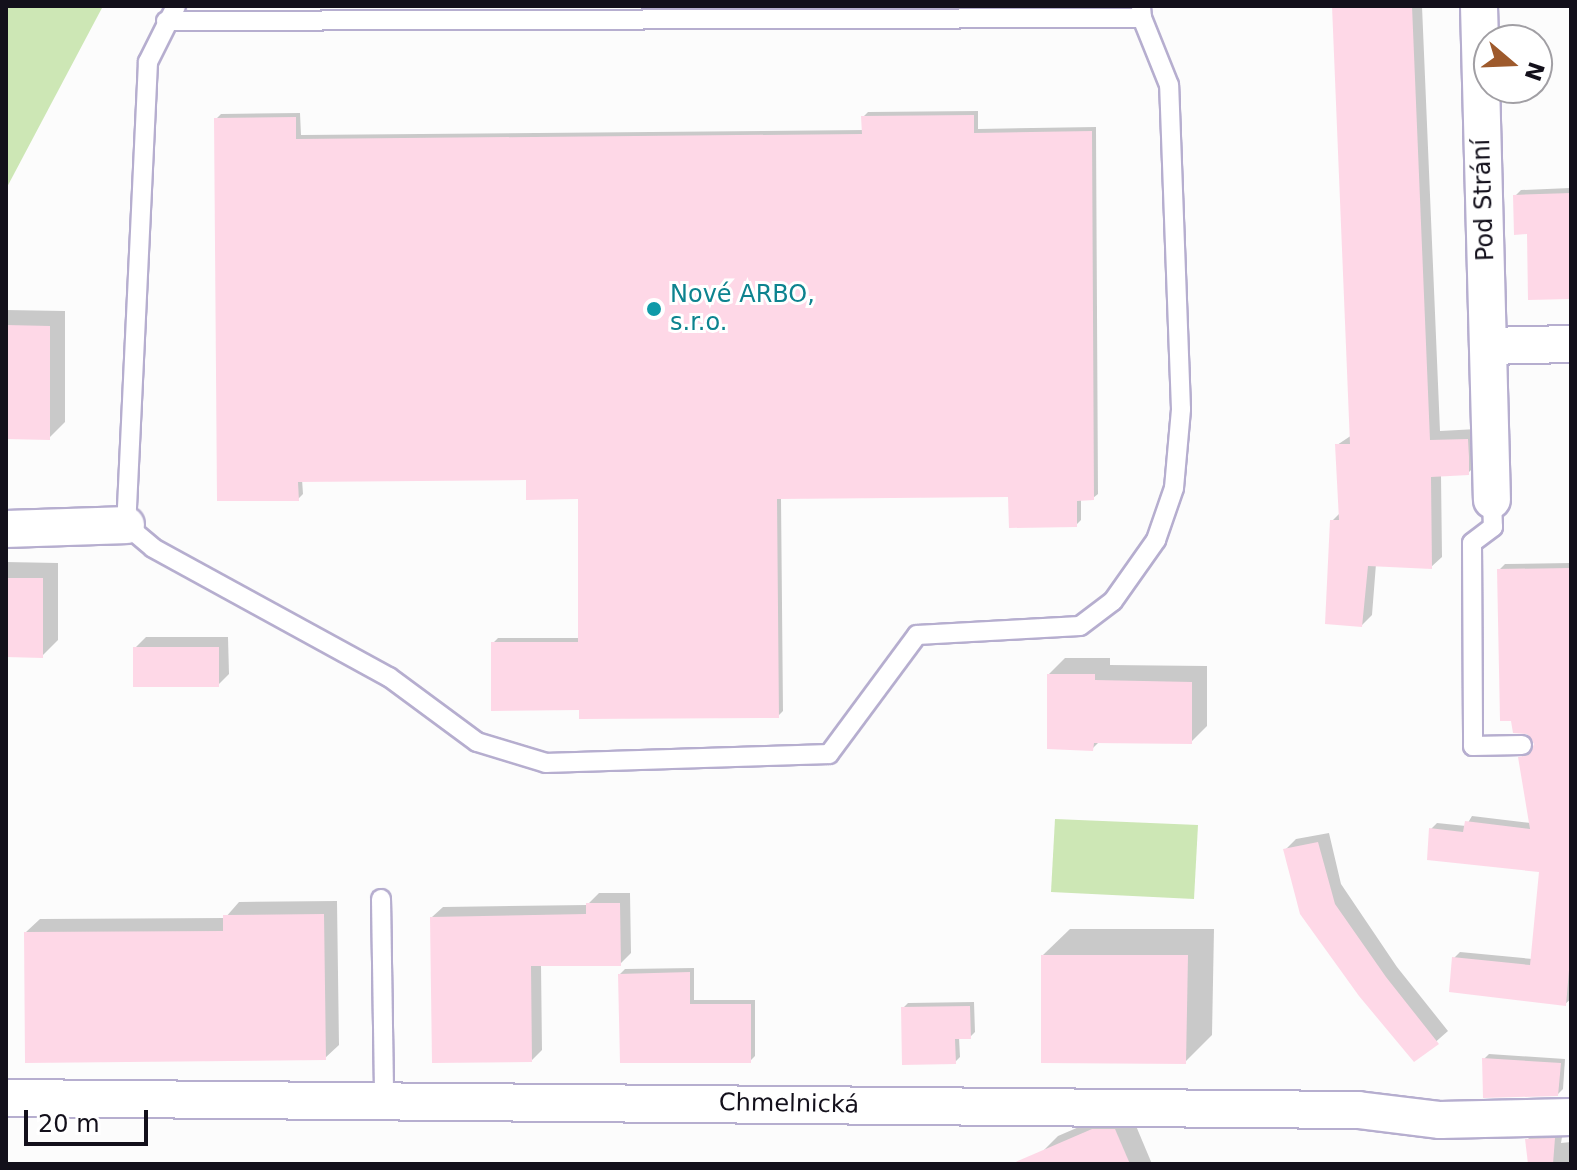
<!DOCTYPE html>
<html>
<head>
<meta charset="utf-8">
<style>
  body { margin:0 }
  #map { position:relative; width:1577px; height:1170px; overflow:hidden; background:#fcfcfc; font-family:"DejaVu Sans",sans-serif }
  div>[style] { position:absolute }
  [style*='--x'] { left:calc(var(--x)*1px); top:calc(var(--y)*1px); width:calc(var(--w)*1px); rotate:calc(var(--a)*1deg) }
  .green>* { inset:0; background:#cde7b5 }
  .shadow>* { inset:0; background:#0003 }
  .building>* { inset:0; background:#fed8e7 }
  .roads { filter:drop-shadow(2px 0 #b6aecf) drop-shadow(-2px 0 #b6aecf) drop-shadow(0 2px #b6aecf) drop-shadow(0 -2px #b6aecf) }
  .lane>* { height:18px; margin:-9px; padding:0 9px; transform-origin:9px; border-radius:9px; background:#fff }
  .street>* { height:36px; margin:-18px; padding:0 18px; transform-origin:18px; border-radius:18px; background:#fff }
  .dots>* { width:22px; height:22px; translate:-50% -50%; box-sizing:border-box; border:4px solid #fff; border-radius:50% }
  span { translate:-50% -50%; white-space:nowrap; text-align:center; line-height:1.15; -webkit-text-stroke:6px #fff; paint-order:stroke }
  .street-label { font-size:24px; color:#13101b }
  .culture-label { font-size:24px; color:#0d838f }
  .left { translate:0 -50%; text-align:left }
  .frame { position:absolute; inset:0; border:8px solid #13101b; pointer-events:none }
  .north { position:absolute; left:1473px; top:24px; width:80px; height:80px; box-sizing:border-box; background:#fff; border:2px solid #a19fa4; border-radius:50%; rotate:109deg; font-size:22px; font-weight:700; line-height:32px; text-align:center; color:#13101b }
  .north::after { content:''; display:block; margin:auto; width:28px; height:36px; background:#9e5a2c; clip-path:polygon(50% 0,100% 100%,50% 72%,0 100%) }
  .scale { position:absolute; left:24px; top:1110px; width:124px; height:36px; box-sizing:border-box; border:4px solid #13101b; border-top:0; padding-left:10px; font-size:24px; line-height:28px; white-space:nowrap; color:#13101b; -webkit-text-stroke:6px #fff; paint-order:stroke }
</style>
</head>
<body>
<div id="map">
  <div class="green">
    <i style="clip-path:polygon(6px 6px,103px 6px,6px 189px)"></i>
    <i style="clip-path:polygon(1055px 819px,1198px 825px,1194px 899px,1051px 892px)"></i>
  </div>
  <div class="shadow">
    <i style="clip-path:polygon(1334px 6px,1422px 6px,1440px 431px,1477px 429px,1478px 463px,1468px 473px,1441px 474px,1442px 557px,1431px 567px,1376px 564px,1372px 615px,1362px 625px,1332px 521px,1340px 513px,1337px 445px,1352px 435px)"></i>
    <i style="clip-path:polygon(978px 111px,978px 129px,1096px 127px,1098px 494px,1093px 498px,1081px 499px,1081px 520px,1076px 525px,1010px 495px,781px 497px,783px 711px,778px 716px,493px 643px,498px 638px,580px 638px,580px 497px,528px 478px,302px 479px,303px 494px,298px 499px,216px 119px,221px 114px,300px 113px,301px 135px,864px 130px,863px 117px,868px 112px)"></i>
    <i style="clip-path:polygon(1571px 176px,1571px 296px,1529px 232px,1515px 196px,1521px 190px,1570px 188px)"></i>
    <i style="clip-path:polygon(6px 310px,65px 311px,65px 422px,49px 438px,6px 437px)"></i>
    <i style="clip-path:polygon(6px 562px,58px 563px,58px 640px,42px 656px,6px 655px)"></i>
    <i style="clip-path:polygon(1571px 563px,1571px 999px,1565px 1004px,1454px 958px,1460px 952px,1533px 959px,1541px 870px,1431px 829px,1437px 823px,1466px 826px,1472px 816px,1531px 823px,1520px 758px,1533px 750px,1536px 744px,1499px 570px,1505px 564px)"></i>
    <i style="clip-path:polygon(146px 637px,228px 637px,229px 674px,218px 685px,135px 648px)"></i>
    <i style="clip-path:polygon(1065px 658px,1110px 658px,1110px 665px,1207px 666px,1207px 726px,1191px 742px,1100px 741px,1092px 749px,1049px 674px)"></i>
    <i style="clip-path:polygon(1329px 833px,1341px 884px,1397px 967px,1448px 1031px,1415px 1060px,1285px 850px,1296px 839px)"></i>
    <i style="clip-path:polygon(599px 893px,630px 893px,631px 953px,620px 964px,541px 964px,542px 1050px,532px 1060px,432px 917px,443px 907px,587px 905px)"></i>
    <i style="clip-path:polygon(337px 901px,339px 1045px,325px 1058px,26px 932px,40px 919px,225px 918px,239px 902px)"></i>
    <i style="clip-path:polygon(1070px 929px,1214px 929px,1212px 1035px,1185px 1062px,1043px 955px)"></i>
    <i style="clip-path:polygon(694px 968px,694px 1000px,755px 1000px,755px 1056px,750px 1061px,620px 974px,625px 969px)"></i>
    <i style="clip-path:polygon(974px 1002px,975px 1032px,970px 1037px,959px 1037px,960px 1057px,955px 1062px,903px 1008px,908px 1003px)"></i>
    <i style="clip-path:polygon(1489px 1054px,1565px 1059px,1563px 1089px,1558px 1094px,1484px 1059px)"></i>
    <i style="clip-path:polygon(1109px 1114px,1131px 1114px,1152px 1164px,1047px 1164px,1042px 1152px,1058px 1136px)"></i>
    <i style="clip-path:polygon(1536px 1131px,1563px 1131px,1561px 1143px,1571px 1142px,1571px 1164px,1530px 1164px,1527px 1140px)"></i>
  </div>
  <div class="building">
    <i style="clip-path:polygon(1332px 6px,1412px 6px,1430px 440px,1468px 439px,1469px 457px,1469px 475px,1431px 477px,1432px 569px,1368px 566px,1362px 627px,1325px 624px,1330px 520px,1339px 520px,1335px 444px,1350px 444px)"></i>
    <i style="clip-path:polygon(974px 115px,974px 133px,1092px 131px,1094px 500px,1077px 501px,1077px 527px,1009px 528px,1008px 497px,777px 499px,779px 718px,579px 719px,579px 710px,491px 711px,491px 642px,578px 642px,578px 499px,526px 500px,526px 480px,298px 482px,299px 501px,217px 501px,214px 118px,296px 117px,296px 139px,862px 134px,861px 116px)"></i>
    <i style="clip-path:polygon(1571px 193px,1571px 299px,1528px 300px,1527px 234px,1514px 235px,1513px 195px)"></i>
    <i style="clip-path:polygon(6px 325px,50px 326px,50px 440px,6px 439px)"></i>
    <i style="clip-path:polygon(1571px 568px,1571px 946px,1566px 1006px,1449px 992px,1452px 957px,1530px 965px,1539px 872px,1427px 860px,1429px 828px,1463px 832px,1465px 821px,1530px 829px,1518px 757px,1529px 755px,1534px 744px,1527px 734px,1513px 733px,1511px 721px,1500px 721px,1497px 569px)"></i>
    <i style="clip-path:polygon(6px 578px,43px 578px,43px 658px,6px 657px)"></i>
    <i style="clip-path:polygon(133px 647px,219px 647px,219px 687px,133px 687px)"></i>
    <i style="clip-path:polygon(1047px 674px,1095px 674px,1095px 680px,1192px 682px,1192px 744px,1094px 743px,1093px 751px,1047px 749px)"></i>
    <i style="clip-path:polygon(1318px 842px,1335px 904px,1386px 977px,1439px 1044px,1414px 1062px,1359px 996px,1300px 914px,1283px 849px)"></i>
    <i style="clip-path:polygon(586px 903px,620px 903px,621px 966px,531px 966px,532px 1062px,432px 1063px,430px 917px,586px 914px)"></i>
    <i style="clip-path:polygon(324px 914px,326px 1060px,25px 1063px,24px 932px,223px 931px,223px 915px)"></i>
    <i style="clip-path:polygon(1041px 955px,1188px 955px,1186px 1064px,1041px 1063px)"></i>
    <i style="clip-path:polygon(690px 972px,690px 1004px,751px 1004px,751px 1063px,620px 1063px,618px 974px)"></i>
    <i style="clip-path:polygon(970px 1006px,971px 1039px,955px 1039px,956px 1064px,902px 1065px,901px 1007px)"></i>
    <i style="clip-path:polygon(1482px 1058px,1561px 1063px,1558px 1096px,1483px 1098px)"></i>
    <i style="clip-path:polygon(1092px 1129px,1115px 1129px,1130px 1164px,1011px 1164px)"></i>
    <i style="clip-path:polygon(1555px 1138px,1553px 1164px,1528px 1164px,1525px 1139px)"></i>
  </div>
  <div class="roads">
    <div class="lane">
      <i style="--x:176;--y:6;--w:63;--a:116.6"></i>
      <i style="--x:148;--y:62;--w:464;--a:92.7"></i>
      <i style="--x:126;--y:525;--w:35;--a:40"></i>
      <i style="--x:153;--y:548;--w:269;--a:28.7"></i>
      <i style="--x:389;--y:677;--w:109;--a:36.5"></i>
      <i style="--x:477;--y:742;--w:72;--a:16.9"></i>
      <i style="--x:546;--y:763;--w:283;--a:-1.8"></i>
      <i style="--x:829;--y:754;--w:148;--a:-53.5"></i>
      <i style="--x:917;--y:635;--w:163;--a:-3.2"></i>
      <i style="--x:1080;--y:626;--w:41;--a:-37.1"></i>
      <i style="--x:1113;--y:601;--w:75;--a:-54.8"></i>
      <i style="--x:1156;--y:540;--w:55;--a:-70.9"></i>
      <i style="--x:1174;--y:488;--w:79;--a:-84.9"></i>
      <i style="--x:1181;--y:409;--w:324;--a:-92.1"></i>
      <i style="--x:1169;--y:85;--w:72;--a:-111.9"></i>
      <i style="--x:1142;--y:18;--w:12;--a:-95"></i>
      <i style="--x:166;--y:21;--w:976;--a:-0.18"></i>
      <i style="--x:1492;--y:500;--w:27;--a:88"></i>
      <i style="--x:1493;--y:527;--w:26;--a:143"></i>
      <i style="--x:1472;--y:543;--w:203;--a:89.7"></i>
      <i style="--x:1473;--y:746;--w:49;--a:-1.2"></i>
      <i style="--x:381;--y:899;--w:202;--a:89.1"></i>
    </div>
    <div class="street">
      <i style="--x:1479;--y:6;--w:494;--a:88.5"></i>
      <i style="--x:1488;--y:346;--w:83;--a:-1.4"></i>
      <i style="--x:6;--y:529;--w:120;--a:-1.9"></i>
      <i style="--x:6;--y:1098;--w:1352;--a:0.51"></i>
      <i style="--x:1358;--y:1110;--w:83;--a:7"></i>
      <i style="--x:1440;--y:1120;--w:131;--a:-1.3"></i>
    </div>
  </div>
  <div class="dots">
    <i style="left:654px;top:309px;background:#0f9aa8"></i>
  </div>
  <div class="street-label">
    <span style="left:1484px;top:200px;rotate:-92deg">Pod Strání</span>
    <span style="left:789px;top:1104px;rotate:1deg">Chmelnická</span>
  </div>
  <div class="culture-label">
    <span class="left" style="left:670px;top:309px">Nové ARBO,<br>s.r.o.</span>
  </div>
  <div class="frame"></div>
  <div class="north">N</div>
  <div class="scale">20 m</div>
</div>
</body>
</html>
